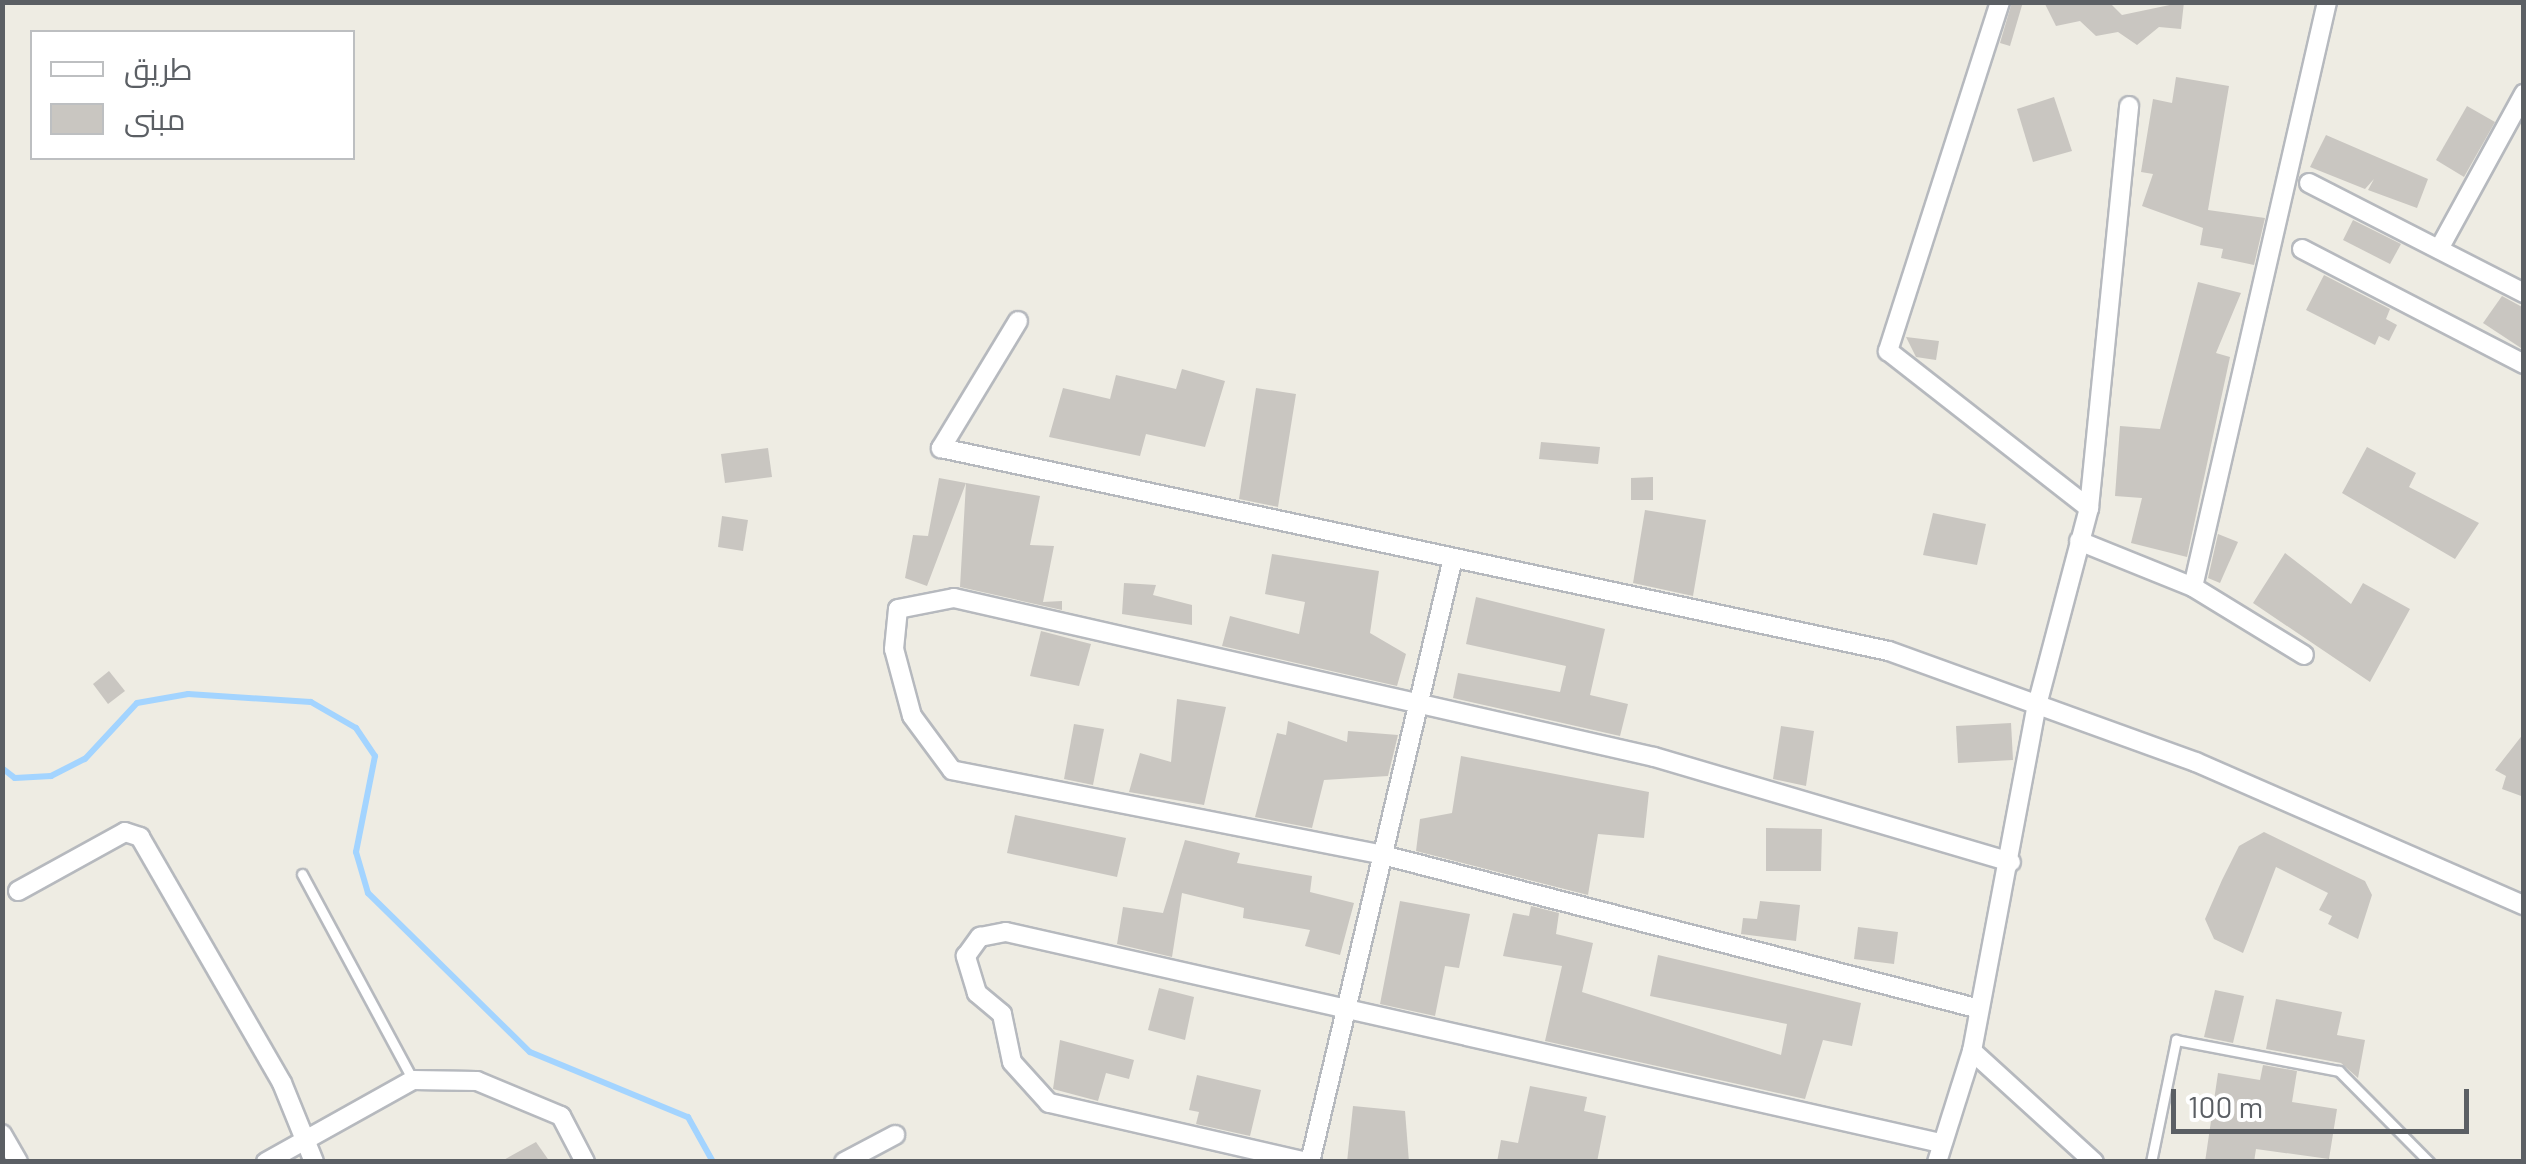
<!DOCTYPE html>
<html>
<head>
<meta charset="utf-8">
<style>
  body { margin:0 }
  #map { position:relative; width:2526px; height:1164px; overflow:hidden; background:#eeece3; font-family:Barlow,Cairo,sans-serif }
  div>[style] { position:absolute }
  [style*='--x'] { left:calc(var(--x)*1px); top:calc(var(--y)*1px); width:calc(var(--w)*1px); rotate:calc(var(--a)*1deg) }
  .stream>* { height:6px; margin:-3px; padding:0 3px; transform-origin:3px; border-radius:3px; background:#a3d4ff }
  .building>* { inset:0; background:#c9c6c1 }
  .roads { filter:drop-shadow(2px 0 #b6b9be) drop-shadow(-2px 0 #b6b9be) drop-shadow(0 2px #b6b9be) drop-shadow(0 -2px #b6b9be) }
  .service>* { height:9px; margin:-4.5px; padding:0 4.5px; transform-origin:4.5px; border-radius:4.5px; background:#fff }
  .minor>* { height:18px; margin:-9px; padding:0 9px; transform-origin:9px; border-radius:9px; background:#fff }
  span { translate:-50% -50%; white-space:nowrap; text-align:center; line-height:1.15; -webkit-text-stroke:8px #fff; paint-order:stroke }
  .frame { position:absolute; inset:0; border:5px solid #5b5f64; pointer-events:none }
  .legend { position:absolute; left:30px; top:30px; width:325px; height:130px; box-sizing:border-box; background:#fff; border:2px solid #bdbfc1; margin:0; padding:12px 18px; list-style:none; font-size:30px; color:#5b5f64 }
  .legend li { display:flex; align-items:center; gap:20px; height:50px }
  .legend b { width:50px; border:2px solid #bdbfc1 }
  .scale { position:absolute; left:2171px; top:1089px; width:298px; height:45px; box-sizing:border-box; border:5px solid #5b5f64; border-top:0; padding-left:12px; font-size:30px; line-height:35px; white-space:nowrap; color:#5b5f64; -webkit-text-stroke:8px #fff; paint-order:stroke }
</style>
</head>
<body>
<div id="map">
  <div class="stream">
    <i style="--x:2;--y:768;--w:16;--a:38"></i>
    <i style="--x:15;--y:778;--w:36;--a:-3"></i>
    <i style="--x:51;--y:776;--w:38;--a:-27"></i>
    <i style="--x:85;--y:759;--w:76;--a:-47.1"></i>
    <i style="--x:137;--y:703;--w:52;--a:-10"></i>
    <i style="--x:188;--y:694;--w:123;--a:3.7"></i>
    <i style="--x:311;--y:702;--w:52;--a:30"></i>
    <i style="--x:356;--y:728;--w:34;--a:56"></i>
    <i style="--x:375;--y:756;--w:98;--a:101.2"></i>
    <i style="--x:356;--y:852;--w:43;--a:73.7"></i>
    <i style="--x:368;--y:893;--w:227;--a:44.5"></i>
    <i style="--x:530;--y:1052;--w:171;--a:22.4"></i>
    <i style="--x:688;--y:1117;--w:51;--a:60.9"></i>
  </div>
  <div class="building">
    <i style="clip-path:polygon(2012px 2px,2023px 2px,2010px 46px,2000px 43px)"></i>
    <i style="clip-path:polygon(2044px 2px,2109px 2px,2122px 15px,2184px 2px,2181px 29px,2159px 27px,2137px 45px,2118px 32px,2096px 36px,2080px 21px,2056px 26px)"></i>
    <i style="clip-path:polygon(2176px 77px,2229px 86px,2208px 210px,2265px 218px,2254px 265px,2221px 258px,2223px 249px,2200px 245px,2203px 228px,2142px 206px,2153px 174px,2141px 172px,2153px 99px,2172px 103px)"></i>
    <i style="clip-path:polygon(2054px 97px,2072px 151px,2033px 162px,2017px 109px)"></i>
    <i style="clip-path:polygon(2467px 106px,2495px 122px,2464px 177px,2436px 160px)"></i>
    <i style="clip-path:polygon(2326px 135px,2428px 179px,2417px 208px,2368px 190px,2374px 179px,2365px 189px,2310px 167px)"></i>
    <i style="clip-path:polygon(2353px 220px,2401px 244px,2390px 264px,2343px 240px)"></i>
    <i style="clip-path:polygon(2324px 275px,2390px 309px,2386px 319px,2397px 325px,2389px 341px,2379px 336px,2375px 345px,2306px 310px)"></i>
    <i style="clip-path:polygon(2198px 282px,2241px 293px,2216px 353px,2230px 357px,2187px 557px,2131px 543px,2142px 498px,2115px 496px,2120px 426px,2160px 429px)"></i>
    <i style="clip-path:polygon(2502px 296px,2524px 308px,2524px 350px,2483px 323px)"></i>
    <i style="clip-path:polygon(1906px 337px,1939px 341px,1936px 360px,1916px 357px)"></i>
    <i style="clip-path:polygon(1182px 369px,1225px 381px,1205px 447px,1146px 434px,1140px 456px,1049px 437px,1063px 388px,1110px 399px,1116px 375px,1176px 389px)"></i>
    <i style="clip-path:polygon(1256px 388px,1296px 394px,1278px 507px,1239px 499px)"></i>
    <i style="clip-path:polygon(1541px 442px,1600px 447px,1598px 464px,1539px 459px)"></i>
    <i style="clip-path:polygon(2367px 447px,2416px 473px,2409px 487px,2479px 523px,2455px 559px,2342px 493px)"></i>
    <i style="clip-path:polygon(768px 448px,772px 477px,725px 483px,721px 454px)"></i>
    <i style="clip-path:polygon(1653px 477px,1653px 500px,1631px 500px,1631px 478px)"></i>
    <i style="clip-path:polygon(939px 478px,966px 483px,927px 586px,905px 578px,913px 535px,928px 536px)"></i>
    <i style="clip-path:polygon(966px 483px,1040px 496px,1030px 545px,1054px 546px,1043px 602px,1062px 601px,1062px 610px,960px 587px)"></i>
    <i style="clip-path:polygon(1645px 510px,1706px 520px,1693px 596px,1633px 583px)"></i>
    <i style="clip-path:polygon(1933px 513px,1986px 524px,1977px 565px,1923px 555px)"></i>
    <i style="clip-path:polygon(722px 516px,748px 520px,743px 551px,718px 547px)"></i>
    <i style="clip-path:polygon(2218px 534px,2238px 542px,2220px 583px,2208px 578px)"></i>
    <i style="clip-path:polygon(2285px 553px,2351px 604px,2363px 583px,2410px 609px,2370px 682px,2253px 603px)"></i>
    <i style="clip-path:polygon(1272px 554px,1379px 571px,1370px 633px,1406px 654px,1397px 686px,1222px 646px,1230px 616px,1299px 634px,1305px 602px,1265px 594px)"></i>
    <i style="clip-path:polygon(1124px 583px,1156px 585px,1153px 595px,1192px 605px,1192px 625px,1122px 614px)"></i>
    <i style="clip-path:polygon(1476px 597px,1605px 629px,1590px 695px,1628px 704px,1620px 736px,1453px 698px,1458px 673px,1560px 692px,1566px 666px,1466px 644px)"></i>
    <i style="clip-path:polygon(1041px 631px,1091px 644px,1079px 686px,1030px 676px)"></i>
    <i style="clip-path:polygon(109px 671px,125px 691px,108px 704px,93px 684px)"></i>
    <i style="clip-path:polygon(1177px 699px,1226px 707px,1204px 805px,1129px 792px,1140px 753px,1171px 762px)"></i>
    <i style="clip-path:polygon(1288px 721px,1347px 742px,1348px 731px,1398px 735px,1388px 776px,1324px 780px,1312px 828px,1255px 817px,1277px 733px,1286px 735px)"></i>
    <i style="clip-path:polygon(2011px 723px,2013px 760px,1958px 763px,1956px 726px)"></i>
    <i style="clip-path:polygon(1074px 724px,1104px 729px,1093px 785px,1064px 779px)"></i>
    <i style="clip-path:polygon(1781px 726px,1814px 731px,1806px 786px,1773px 779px)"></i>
    <i style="clip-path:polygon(2524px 733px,2524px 797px,2502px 789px,2506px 776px,2495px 770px)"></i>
    <i style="clip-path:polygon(1461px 756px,1649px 792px,1644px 838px,1598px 834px,1588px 895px,1416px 851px,1420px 819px,1452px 813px)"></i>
    <i style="clip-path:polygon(1015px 815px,1126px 838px,1117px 877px,1007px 853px)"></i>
    <i style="clip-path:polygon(1766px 828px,1822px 829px,1821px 871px,1766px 871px)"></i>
    <i style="clip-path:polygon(2264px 832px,2365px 881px,2372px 895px,2358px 939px,2328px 924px,2332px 916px,2319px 910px,2328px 893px,2276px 867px,2243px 953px,2214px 939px,2205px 919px,2222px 880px,2239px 846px)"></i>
    <i style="clip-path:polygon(1185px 840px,1240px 853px,1237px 863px,1312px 876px,1310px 892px,1354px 903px,1340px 955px,1305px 946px,1310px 930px,1243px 918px,1244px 908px,1182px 893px,1172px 957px,1117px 944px,1123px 907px,1163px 913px)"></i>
    <i style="clip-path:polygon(1400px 901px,1470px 914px,1459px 968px,1445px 966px,1435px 1016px,1380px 1004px)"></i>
    <i style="clip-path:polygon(1760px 901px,1800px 905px,1796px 941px,1741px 934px,1743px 918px,1757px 919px)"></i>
    <i style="clip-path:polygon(1531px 906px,1559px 913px,1556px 934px,1593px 943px,1582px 992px,1781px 1055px,1787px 1024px,1650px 996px,1658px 955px,1861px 1003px,1852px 1046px,1823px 1040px,1805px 1099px,1545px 1041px,1562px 966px,1503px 956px,1513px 913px,1529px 916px)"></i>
    <i style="clip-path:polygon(1858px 927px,1898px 932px,1894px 964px,1854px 959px)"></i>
    <i style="clip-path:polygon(1159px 988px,1194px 997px,1185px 1040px,1148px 1030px)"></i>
    <i style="clip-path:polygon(2215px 990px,2244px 996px,2233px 1043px,2204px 1037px)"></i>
    <i style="clip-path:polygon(2276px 999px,2342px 1012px,2337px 1035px,2365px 1040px,2358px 1078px,2341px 1063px,2266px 1049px)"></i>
    <i style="clip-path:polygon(1060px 1040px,1134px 1060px,1129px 1079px,1106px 1073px,1098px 1101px,1053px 1089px)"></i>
    <i style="clip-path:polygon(2263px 1065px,2297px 1071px,2292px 1102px,2337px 1109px,2329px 1159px,2256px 1149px,2254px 1162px,2205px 1162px,2218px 1073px,2260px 1080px)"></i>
    <i style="clip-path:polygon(1197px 1075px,1261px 1090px,1250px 1136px,1196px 1124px,1199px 1112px,1189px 1110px)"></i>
    <i style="clip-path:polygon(1530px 1086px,1587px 1097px,1584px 1111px,1606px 1116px,1597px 1162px,1497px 1162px,1501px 1140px,1518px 1143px)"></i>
    <i style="clip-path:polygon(1353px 1106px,1405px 1111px,1409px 1162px,1347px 1162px)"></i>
    <i style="clip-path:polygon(536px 1142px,550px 1162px,500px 1162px)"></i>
  </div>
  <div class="roads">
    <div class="service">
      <i style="--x:302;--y:874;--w:234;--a:61.7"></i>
      <i style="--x:2151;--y:1162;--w:125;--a:-78.4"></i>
      <i style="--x:2176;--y:1040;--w:166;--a:10.8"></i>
      <i style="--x:2339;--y:1071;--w:128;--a:45.3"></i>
    </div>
    <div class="minor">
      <i style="--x:2000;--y:2;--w:367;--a:107.8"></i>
      <i style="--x:1888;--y:351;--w:255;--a:38"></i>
      <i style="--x:2309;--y:183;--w:242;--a:27.1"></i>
      <i style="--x:2302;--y:249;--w:250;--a:27.4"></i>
      <i style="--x:2439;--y:249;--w:177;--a:-61.3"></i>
      <i style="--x:1018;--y:321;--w:149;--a:121.2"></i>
      <i style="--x:941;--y:448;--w:969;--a:12.09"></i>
      <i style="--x:1889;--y:651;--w:326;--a:19.9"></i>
      <i style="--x:2196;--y:762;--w:358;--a:23.6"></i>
      <i style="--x:2079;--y:541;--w:123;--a:22"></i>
      <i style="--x:2193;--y:587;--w:130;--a:31.5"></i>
      <i style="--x:2193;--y:587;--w:600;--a:-77.1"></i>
      <i style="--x:18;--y:891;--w:122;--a:-28.9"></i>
      <i style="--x:125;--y:832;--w:16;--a:18"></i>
      <i style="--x:140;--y:837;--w:284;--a:60"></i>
      <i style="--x:282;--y:1083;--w:85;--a:67.9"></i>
      <i style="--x:1976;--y:1008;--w:617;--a:-165.54"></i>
      <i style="--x:1379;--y:854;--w:435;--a:-168.9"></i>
      <i style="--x:952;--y:770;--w:67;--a:-126.5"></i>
      <i style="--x:912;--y:716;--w:69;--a:-105"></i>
      <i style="--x:894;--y:649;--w:40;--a:-84.3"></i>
      <i style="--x:898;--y:609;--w:57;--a:-11.1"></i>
      <i style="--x:954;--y:598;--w:718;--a:12.8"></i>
      <i style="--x:1654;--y:757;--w:372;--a:16.4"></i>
      <i style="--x:1972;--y:1051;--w:165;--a:42.3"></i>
      <i style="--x:2;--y:1134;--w:32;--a:60"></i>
      <i style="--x:266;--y:1162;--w:168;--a:-29.2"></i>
      <i style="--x:413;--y:1080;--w:64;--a:0.9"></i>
      <i style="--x:477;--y:1081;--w:91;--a:22.6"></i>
      <i style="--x:561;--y:1116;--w:52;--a:62.4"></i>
      <i style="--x:844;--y:1162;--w:58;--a:-27.9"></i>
      <i style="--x:1307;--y:1162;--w:265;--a:-167.1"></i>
      <i style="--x:1049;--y:1103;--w:55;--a:-132.1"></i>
      <i style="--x:1012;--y:1062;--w:49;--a:-101.8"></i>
      <i style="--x:1002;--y:1014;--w:33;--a:-140"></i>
      <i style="--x:977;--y:993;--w:39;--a:-107"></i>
      <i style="--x:966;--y:956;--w:24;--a:-54"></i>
      <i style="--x:980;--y:937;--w:26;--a:-11"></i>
      <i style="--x:1006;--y:932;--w:959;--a:12.72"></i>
      <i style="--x:1310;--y:1162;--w:617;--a:-76.68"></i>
      <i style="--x:1937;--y:1162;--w:116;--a:-72.5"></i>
      <i style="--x:1972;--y:1051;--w:352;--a:-79.4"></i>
      <i style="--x:2037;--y:705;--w:204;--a:-75.2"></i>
      <i style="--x:2089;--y:508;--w:404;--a:-84.3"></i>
    </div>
  </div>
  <div class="frame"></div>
  <ul class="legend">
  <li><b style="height:12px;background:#fff"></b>طريق</li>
  <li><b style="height:28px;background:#c9c6c1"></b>مبنى</li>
  </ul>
  <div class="scale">100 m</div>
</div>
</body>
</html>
